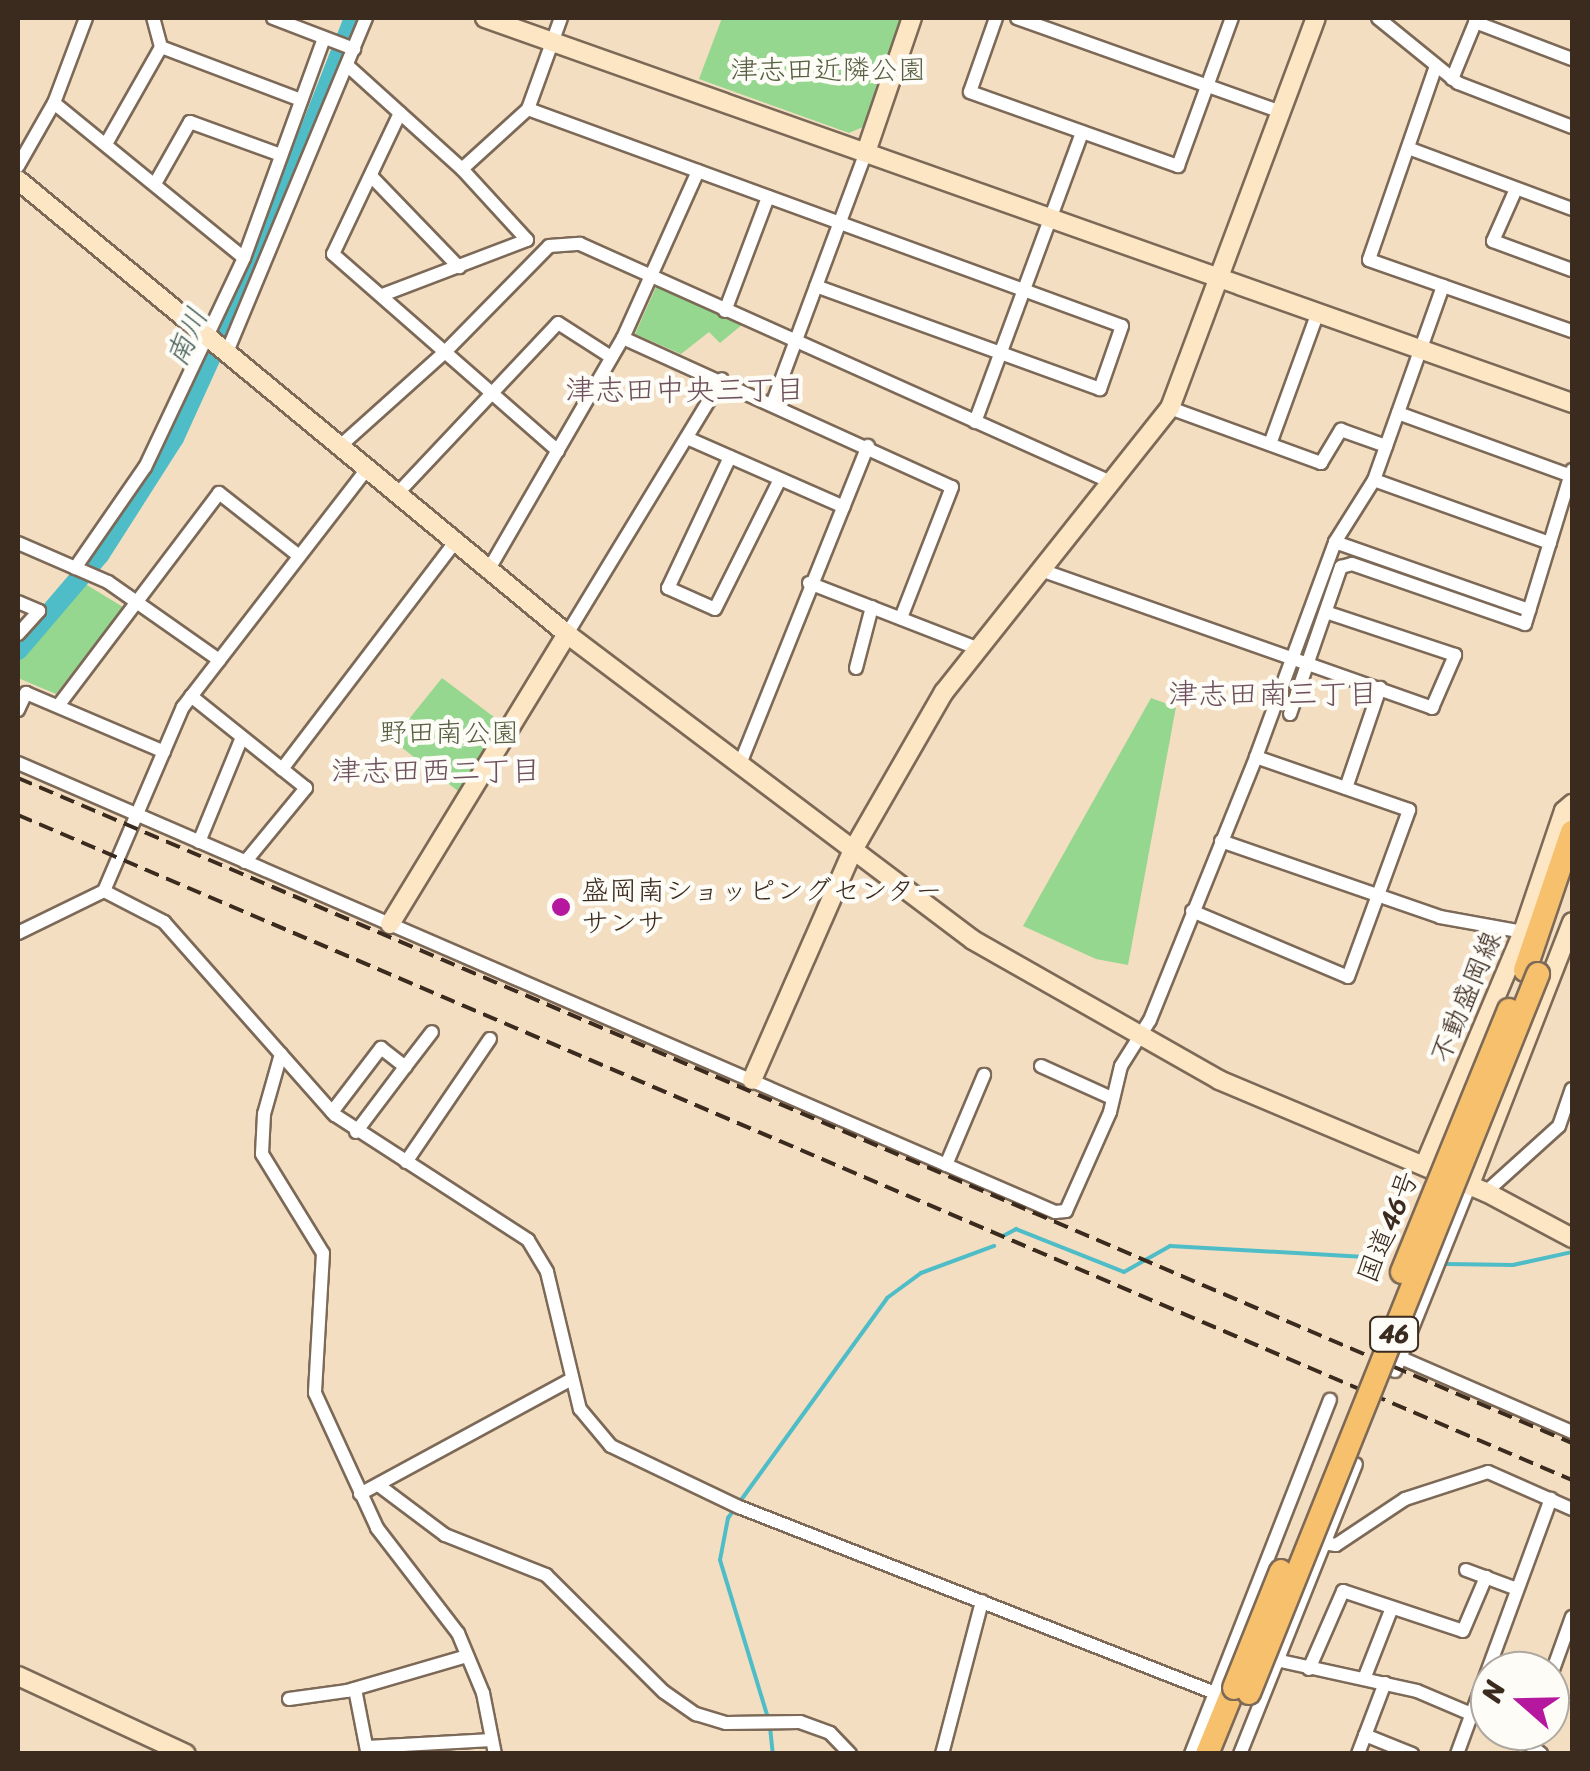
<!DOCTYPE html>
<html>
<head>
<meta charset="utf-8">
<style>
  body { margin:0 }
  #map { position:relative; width:1590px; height:1771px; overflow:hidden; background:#f4dec1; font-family:Sriracha,"Klee One",sans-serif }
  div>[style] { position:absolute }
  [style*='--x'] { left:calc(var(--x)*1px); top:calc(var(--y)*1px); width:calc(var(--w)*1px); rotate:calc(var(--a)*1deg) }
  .green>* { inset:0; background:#95d78e }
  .stream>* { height:4px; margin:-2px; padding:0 2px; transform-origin:2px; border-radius:2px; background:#4fbdc7 }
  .river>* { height:20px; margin:-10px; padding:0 10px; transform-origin:10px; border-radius:10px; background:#4fbdc7 }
  .roads { filter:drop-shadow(2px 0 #7c6957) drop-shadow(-2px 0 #7c6957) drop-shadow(0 2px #7c6957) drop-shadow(0 -2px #7c6957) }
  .street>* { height:12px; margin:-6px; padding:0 6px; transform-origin:6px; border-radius:6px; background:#fff }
  .secondary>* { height:18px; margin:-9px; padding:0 9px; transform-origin:9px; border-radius:9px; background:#fce6c4 }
  .highway>* { height:22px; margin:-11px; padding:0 11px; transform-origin:11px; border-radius:11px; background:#f7c06c }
  .rail>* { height:4px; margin-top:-2px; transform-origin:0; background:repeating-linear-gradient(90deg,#3b2a1e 0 15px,transparent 0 23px) }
  .bridges { filter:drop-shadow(2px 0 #7c6957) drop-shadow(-2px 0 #7c6957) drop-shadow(0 2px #7c6957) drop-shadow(0 -2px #7c6957) }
  .highway-bridge>* { height:22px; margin:-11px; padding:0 11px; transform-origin:11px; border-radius:11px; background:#f7c06c }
  .dots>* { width:28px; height:28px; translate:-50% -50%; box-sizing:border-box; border:5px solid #fdfcf7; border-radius:50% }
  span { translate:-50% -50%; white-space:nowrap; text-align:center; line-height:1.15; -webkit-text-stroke:9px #fdfcf7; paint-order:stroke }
  .shield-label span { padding:2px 8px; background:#fdfcf7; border:2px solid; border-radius:8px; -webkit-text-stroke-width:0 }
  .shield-label { font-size:25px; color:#3b2a1e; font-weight:700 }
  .park-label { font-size:28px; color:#565e40 }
  .poi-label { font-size:28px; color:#3b2a1e }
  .left { translate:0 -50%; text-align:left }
  .street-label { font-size:28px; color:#3b2a1e }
  .water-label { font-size:30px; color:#425d59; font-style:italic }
  .neighbourhood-label { font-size:30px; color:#6d505d }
  .frame { position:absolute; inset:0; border:20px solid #3b2a1e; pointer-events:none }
  .north { position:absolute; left:1470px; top:1651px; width:100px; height:100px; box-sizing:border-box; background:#fdfcf7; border:2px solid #afa8a0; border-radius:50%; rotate:290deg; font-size:28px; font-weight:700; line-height:40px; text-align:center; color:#3b2a1e }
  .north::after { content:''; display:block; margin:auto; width:35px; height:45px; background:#b5179e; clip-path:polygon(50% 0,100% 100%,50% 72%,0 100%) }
</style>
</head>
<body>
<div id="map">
  <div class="green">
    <i style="clip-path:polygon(722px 18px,902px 18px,863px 127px,849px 133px,699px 79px)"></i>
    <i style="clip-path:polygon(657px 285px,743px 324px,720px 343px,709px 332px,681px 354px,635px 334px)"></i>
    <i style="clip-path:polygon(82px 582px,123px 607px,56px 694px,18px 678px,18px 656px)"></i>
    <i style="clip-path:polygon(442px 678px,502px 723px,458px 791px,392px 740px)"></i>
    <i style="clip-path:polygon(1151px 698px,1176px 707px,1128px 965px,1096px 959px,1023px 926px)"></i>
  </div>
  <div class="stream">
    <i style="--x:1003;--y:1236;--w:15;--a:-28"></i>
    <i style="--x:1016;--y:1229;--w:116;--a:21.7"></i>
    <i style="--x:1124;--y:1272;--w:53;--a:-29.5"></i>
    <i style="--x:1170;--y:1246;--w:213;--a:3.2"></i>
    <i style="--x:1447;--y:1264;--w:66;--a:0.9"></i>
    <i style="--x:1513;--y:1265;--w:60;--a:-12.4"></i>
    <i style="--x:768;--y:1718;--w:165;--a:-106.9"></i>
    <i style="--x:720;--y:1560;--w:43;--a:-79.2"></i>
    <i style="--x:728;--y:1518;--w:271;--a:-54.1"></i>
    <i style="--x:887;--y:1298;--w:42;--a:-36.3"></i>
    <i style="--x:921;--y:1273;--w:78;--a:-20.3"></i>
    <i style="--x:770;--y:1727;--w:27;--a:84"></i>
  </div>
  <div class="river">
    <i style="--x:18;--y:650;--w:126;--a:-49.5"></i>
    <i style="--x:100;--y:554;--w:138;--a:-57.5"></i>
    <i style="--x:174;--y:438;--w:265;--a:-65.5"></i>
    <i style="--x:284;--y:197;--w:192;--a:-68.6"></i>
  </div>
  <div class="roads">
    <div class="street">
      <i style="--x:273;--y:18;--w:87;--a:20.9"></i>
      <i style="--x:996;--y:18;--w:78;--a:109.4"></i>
      <i style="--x:970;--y:92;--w:221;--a:19.6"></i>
      <i style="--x:1178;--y:166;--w:158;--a:-70"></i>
      <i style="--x:1017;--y:18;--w:280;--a:19.6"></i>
      <i style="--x:1378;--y:18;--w:103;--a:39.1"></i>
      <i style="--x:1458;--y:83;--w:122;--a:21.1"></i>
      <i style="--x:1475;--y:22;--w:104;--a:20.9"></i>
      <i style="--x:161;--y:47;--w:150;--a:20.7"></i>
      <i style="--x:348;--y:66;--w:154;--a:42.1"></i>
      <i style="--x:462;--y:169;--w:96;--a:47.5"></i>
      <i style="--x:527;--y:240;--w:155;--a:159.2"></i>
      <i style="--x:1436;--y:66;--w:205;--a:109.1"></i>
      <i style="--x:1369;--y:260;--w:215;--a:19.3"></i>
      <i style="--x:1452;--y:79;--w:66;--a:-67.7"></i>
      <i style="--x:54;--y:103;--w:245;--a:39.2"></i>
      <i style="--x:244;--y:258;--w:231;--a:115.3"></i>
      <i style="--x:145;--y:467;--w:123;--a:124.7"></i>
      <i style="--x:528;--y:109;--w:632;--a:20.07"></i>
      <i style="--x:1122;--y:326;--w:67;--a:109.2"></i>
      <i style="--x:1100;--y:389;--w:302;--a:-160.1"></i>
      <i style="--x:400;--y:113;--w:156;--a:115.4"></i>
      <i style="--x:333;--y:254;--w:299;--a:41.2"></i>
      <i style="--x:106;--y:144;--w:112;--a:-60.4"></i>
      <i style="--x:161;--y:47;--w:30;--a:-105"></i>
      <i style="--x:1408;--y:148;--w:175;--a:20.4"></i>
      <i style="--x:18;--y:166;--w:73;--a:-60.3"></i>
      <i style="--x:54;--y:103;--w:91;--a:-69.4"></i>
      <i style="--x:462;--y:169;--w:89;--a:-42.3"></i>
      <i style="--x:528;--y:109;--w:97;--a:-70.1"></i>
      <i style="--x:371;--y:176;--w:127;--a:46"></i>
      <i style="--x:156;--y:182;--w:69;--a:-60.5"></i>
      <i style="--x:190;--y:122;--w:97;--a:19.9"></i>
      <i style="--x:1516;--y:189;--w:57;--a:113.9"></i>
      <i style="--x:1493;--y:241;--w:84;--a:20.2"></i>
      <i style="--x:244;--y:258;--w:234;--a:-70"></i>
      <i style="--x:725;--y:311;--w:122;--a:-69.3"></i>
      <i style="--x:623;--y:338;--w:361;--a:24.4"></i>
      <i style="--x:952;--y:487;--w:141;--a:111.3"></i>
      <i style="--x:227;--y:352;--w:362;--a:-67.4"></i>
      <i style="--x:773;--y:402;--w:267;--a:-69.6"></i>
      <i style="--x:1170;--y:408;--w:161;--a:20"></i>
      <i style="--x:1321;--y:463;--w:39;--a:-59"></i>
      <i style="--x:1341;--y:430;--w:48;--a:19.6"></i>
      <i style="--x:1398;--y:413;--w:184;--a:20"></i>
      <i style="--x:975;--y:422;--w:309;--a:-69.7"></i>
      <i style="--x:687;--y:438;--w:171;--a:23.7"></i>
      <i style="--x:1270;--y:444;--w:137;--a:-70"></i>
      <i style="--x:339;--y:447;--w:142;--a:-41.9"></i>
      <i style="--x:445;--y:352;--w:148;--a:-45.5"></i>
      <i style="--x:549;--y:246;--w:31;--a:-4"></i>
      <i style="--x:580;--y:244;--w:584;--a:24.15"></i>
      <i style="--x:730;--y:457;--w:145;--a:115.3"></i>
      <i style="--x:668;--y:588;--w:51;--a:24.1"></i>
      <i style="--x:715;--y:609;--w:145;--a:-63.4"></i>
      <i style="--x:1374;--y:480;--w:187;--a:19.7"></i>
      <i style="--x:396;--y:495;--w:236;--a:-46.7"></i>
      <i style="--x:558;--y:323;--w:63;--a:32.7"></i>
      <i style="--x:1335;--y:542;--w:206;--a:19.3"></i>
      <i style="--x:18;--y:543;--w:98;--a:23.4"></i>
      <i style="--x:108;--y:582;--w:136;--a:35.1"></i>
      <i style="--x:489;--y:569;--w:267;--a:-59.9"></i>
      <i style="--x:623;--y:338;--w:183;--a:-65.8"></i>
      <i style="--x:1041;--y:570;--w:415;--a:19.4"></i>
      <i style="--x:1432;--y:708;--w:58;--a:-66.5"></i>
      <i style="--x:1455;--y:655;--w:136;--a:-161.6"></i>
      <i style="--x:809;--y:583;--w:180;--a:21.2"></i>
      <i style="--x:18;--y:602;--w:23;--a:23"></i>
      <i style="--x:39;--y:611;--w:31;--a:132"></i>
      <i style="--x:567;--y:634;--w:298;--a:-58.7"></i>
      <i style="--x:856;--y:668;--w:63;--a:-75.3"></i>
      <i style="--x:191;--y:696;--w:147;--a:38.7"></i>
      <i style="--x:306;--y:788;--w:96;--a:129.5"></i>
      <i style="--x:58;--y:706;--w:267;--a:-52.9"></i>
      <i style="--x:219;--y:493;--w:102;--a:38.2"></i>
      <i style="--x:18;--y:710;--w:19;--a:-65"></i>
      <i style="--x:26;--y:693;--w:150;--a:23.1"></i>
      <i style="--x:1290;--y:714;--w:156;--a:-70.9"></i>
      <i style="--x:1341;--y:567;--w:11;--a:-15"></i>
      <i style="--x:1352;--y:564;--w:183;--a:19.1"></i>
      <i style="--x:1525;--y:624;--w:161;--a:-73"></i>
      <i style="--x:18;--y:763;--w:1130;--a:23.41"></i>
      <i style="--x:1055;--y:1212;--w:11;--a:-5"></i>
      <i style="--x:1066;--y:1211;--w:108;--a:-66"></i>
      <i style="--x:1110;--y:1112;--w:47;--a:-76.6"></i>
      <i style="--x:1121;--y:1066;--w:54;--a:-57.8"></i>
      <i style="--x:1150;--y:1020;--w:284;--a:-68"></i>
      <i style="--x:1256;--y:757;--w:229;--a:-69.8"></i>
      <i style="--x:1335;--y:542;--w:73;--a:-57.8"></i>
      <i style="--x:1374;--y:480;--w:206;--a:-70.4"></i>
      <i style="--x:740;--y:764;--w:343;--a:-68.1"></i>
      <i style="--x:282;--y:769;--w:285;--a:-52.7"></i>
      <i style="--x:1346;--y:788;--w:106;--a:-71.2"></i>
      <i style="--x:1221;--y:841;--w:232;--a:19.1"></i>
      <i style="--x:1440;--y:917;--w:84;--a:10.2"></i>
      <i style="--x:199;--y:842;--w:113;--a:-67.7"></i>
      <i style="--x:104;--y:891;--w:200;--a:-66.8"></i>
      <i style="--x:183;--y:707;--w:299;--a:-52.3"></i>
      <i style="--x:1192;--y:911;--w:169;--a:22.9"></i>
      <i style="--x:1348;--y:977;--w:178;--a:-69.9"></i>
      <i style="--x:1409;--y:810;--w:162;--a:-160.9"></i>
      <i style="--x:18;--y:933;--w:96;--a:-26"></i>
      <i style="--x:104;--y:891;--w:68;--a:27.3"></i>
      <i style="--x:164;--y:922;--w:258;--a:48.5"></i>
      <i style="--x:335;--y:1115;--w:230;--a:32.9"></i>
      <i style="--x:528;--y:1240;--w:37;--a:59"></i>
      <i style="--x:547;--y:1272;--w:141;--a:76.5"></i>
      <i style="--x:580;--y:1409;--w:48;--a:50"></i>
      <i style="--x:611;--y:1446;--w:142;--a:25.5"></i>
      <i style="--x:739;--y:1507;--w:511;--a:21.34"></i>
      <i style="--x:1215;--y:1693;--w:66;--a:111.5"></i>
      <i style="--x:281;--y:1054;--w:62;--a:105.8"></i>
      <i style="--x:264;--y:1114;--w:40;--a:92.9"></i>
      <i style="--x:262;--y:1154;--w:116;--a:58.4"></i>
      <i style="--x:323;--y:1253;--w:140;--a:93.3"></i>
      <i style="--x:315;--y:1393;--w:149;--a:65.3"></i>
      <i style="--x:377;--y:1528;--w:133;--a:52.4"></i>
      <i style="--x:458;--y:1633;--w:65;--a:67.4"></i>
      <i style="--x:483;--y:1693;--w:62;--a:78.9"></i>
      <i style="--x:1041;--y:1066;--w:78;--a:24.3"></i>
      <i style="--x:332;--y:1112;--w:81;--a:-52.6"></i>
      <i style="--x:381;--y:1048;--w:31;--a:38"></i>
      <i style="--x:405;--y:1067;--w:44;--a:-52.4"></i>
      <i style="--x:356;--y:1132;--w:81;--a:-53"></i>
      <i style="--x:406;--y:1162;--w:149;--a:-55.7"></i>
      <i style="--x:946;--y:1165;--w:98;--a:-67.1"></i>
      <i style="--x:1486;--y:1192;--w:98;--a:-42.1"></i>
      <i style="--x:1559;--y:1126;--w:39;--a:-71"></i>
      <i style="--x:1401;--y:1358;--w:186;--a:23.4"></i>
      <i style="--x:1395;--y:1371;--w:201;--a:-68.1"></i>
      <i style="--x:381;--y:1487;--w:80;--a:36.9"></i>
      <i style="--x:445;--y:1535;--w:109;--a:21.6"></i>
      <i style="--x:546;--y:1575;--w:166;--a:44.8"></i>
      <i style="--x:664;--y:1692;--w:39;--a:35"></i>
      <i style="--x:696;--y:1714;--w:31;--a:17"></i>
      <i style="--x:726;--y:1723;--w:74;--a:-0.8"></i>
      <i style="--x:800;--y:1722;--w:32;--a:20"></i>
      <i style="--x:830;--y:1733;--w:29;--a:46"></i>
      <i style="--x:360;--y:1494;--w:241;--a:-28.5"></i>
      <i style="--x:1323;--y:1543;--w:13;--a:9"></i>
      <i style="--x:1336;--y:1545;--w:83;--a:-33.7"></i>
      <i style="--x:1405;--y:1499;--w:87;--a:-18"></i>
      <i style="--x:1488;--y:1472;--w:92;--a:23.8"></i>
      <i style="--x:1466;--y:1570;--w:54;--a:20.4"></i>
      <i style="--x:1276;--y:1660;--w:144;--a:12.4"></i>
      <i style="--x:1417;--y:1691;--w:79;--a:23"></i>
      <i style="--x:1309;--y:1669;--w:85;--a:-66.4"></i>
      <i style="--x:1343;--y:1591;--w:126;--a:18.4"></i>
      <i style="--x:1463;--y:1631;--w:59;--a:-66.9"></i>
      <i style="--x:1550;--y:1678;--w:65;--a:-70.2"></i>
      <i style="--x:1364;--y:1679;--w:74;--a:-68.6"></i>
      <i style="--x:355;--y:1689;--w:63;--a:79"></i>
      <i style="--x:1215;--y:1693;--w:315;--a:-68.6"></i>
      <i style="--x:289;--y:1699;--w:59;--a:-7.9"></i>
      <i style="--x:347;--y:1691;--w:125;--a:-16.3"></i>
      <i style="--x:1512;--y:1731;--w:37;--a:38"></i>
      <i style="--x:1365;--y:1735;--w:51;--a:22"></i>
      <i style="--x:367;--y:1747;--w:125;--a:-3.2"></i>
      <i style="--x:942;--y:1754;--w:158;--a:-75.3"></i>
      <i style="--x:1240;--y:1754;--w:312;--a:-68.2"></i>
      <i style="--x:1358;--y:1754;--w:76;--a:-69.2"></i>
      <i style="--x:1457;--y:1754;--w:272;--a:-69.8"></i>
    </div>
    <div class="secondary">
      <i style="--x:485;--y:18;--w:1153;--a:19.5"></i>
      <i style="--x:866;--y:152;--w:142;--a:-71.1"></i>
      <i style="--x:18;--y:180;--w:712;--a:39.59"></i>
      <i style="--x:567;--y:634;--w:508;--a:37.01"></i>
      <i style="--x:973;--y:940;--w:283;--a:29.6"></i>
      <i style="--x:1219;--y:1080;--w:290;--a:22.8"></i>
      <i style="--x:1486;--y:1192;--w:98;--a:28.1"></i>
      <i style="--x:390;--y:924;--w:340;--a:-58.6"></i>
      <i style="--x:752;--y:1080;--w:251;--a:-66.3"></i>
      <i style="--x:853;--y:850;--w:182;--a:-60.1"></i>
      <i style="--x:944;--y:692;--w:363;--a:-51.5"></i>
      <i style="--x:1170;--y:408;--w:416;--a:-69.5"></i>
      <i style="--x:1425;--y:1164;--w:252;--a:-67.1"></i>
      <i style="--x:1523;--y:932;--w:128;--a:-71.3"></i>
      <i style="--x:1564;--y:811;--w:11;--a:-41"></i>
      <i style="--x:1470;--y:1184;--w:281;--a:-68.7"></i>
      <i style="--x:18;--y:1676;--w:185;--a:24.9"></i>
    </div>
    <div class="highway">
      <i style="--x:1525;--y:970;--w:146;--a:-71.2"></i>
      <i style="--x:1207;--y:1754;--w:71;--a:-67.8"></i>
    </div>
  </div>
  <div class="rail">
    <i style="--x:18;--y:778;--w:1690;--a:23.17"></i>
    <i style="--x:18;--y:815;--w:1690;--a:23.17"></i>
  </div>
  <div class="bridges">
    <div class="highway-bridge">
      <i style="--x:1402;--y:1272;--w:283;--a:-67.8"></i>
      <i style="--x:1234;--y:1688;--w:126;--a:-68.1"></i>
      <i style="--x:1249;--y:1693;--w:775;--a:-68.1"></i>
    </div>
  </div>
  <div class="dots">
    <i style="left:561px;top:907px;background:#b5179e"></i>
  </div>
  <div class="shield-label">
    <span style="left:1394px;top:1334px">46</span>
  </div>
  <div class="park-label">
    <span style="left:828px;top:70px">津志田近隣公園</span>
    <span style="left:449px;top:733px">野田南公園</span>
  </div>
  <div class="poi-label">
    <span class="left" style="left:581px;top:907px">盛岡南ショッピングセンター<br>サンサ</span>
  </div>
  <div class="street-label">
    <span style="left:1466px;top:997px;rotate:-67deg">不動盛岡線</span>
    <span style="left:1388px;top:1227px;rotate:-68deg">国道46号</span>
  </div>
  <div class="water-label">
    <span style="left:187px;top:337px;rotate:-66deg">南川</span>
  </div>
  <div class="neighbourhood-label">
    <span style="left:685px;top:390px">津志田中央三丁目</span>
    <span style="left:1273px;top:694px">津志田南三丁目</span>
    <span style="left:436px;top:771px">津志田西二丁目</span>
  </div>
  <div class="frame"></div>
  <div class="north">N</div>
</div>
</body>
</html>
